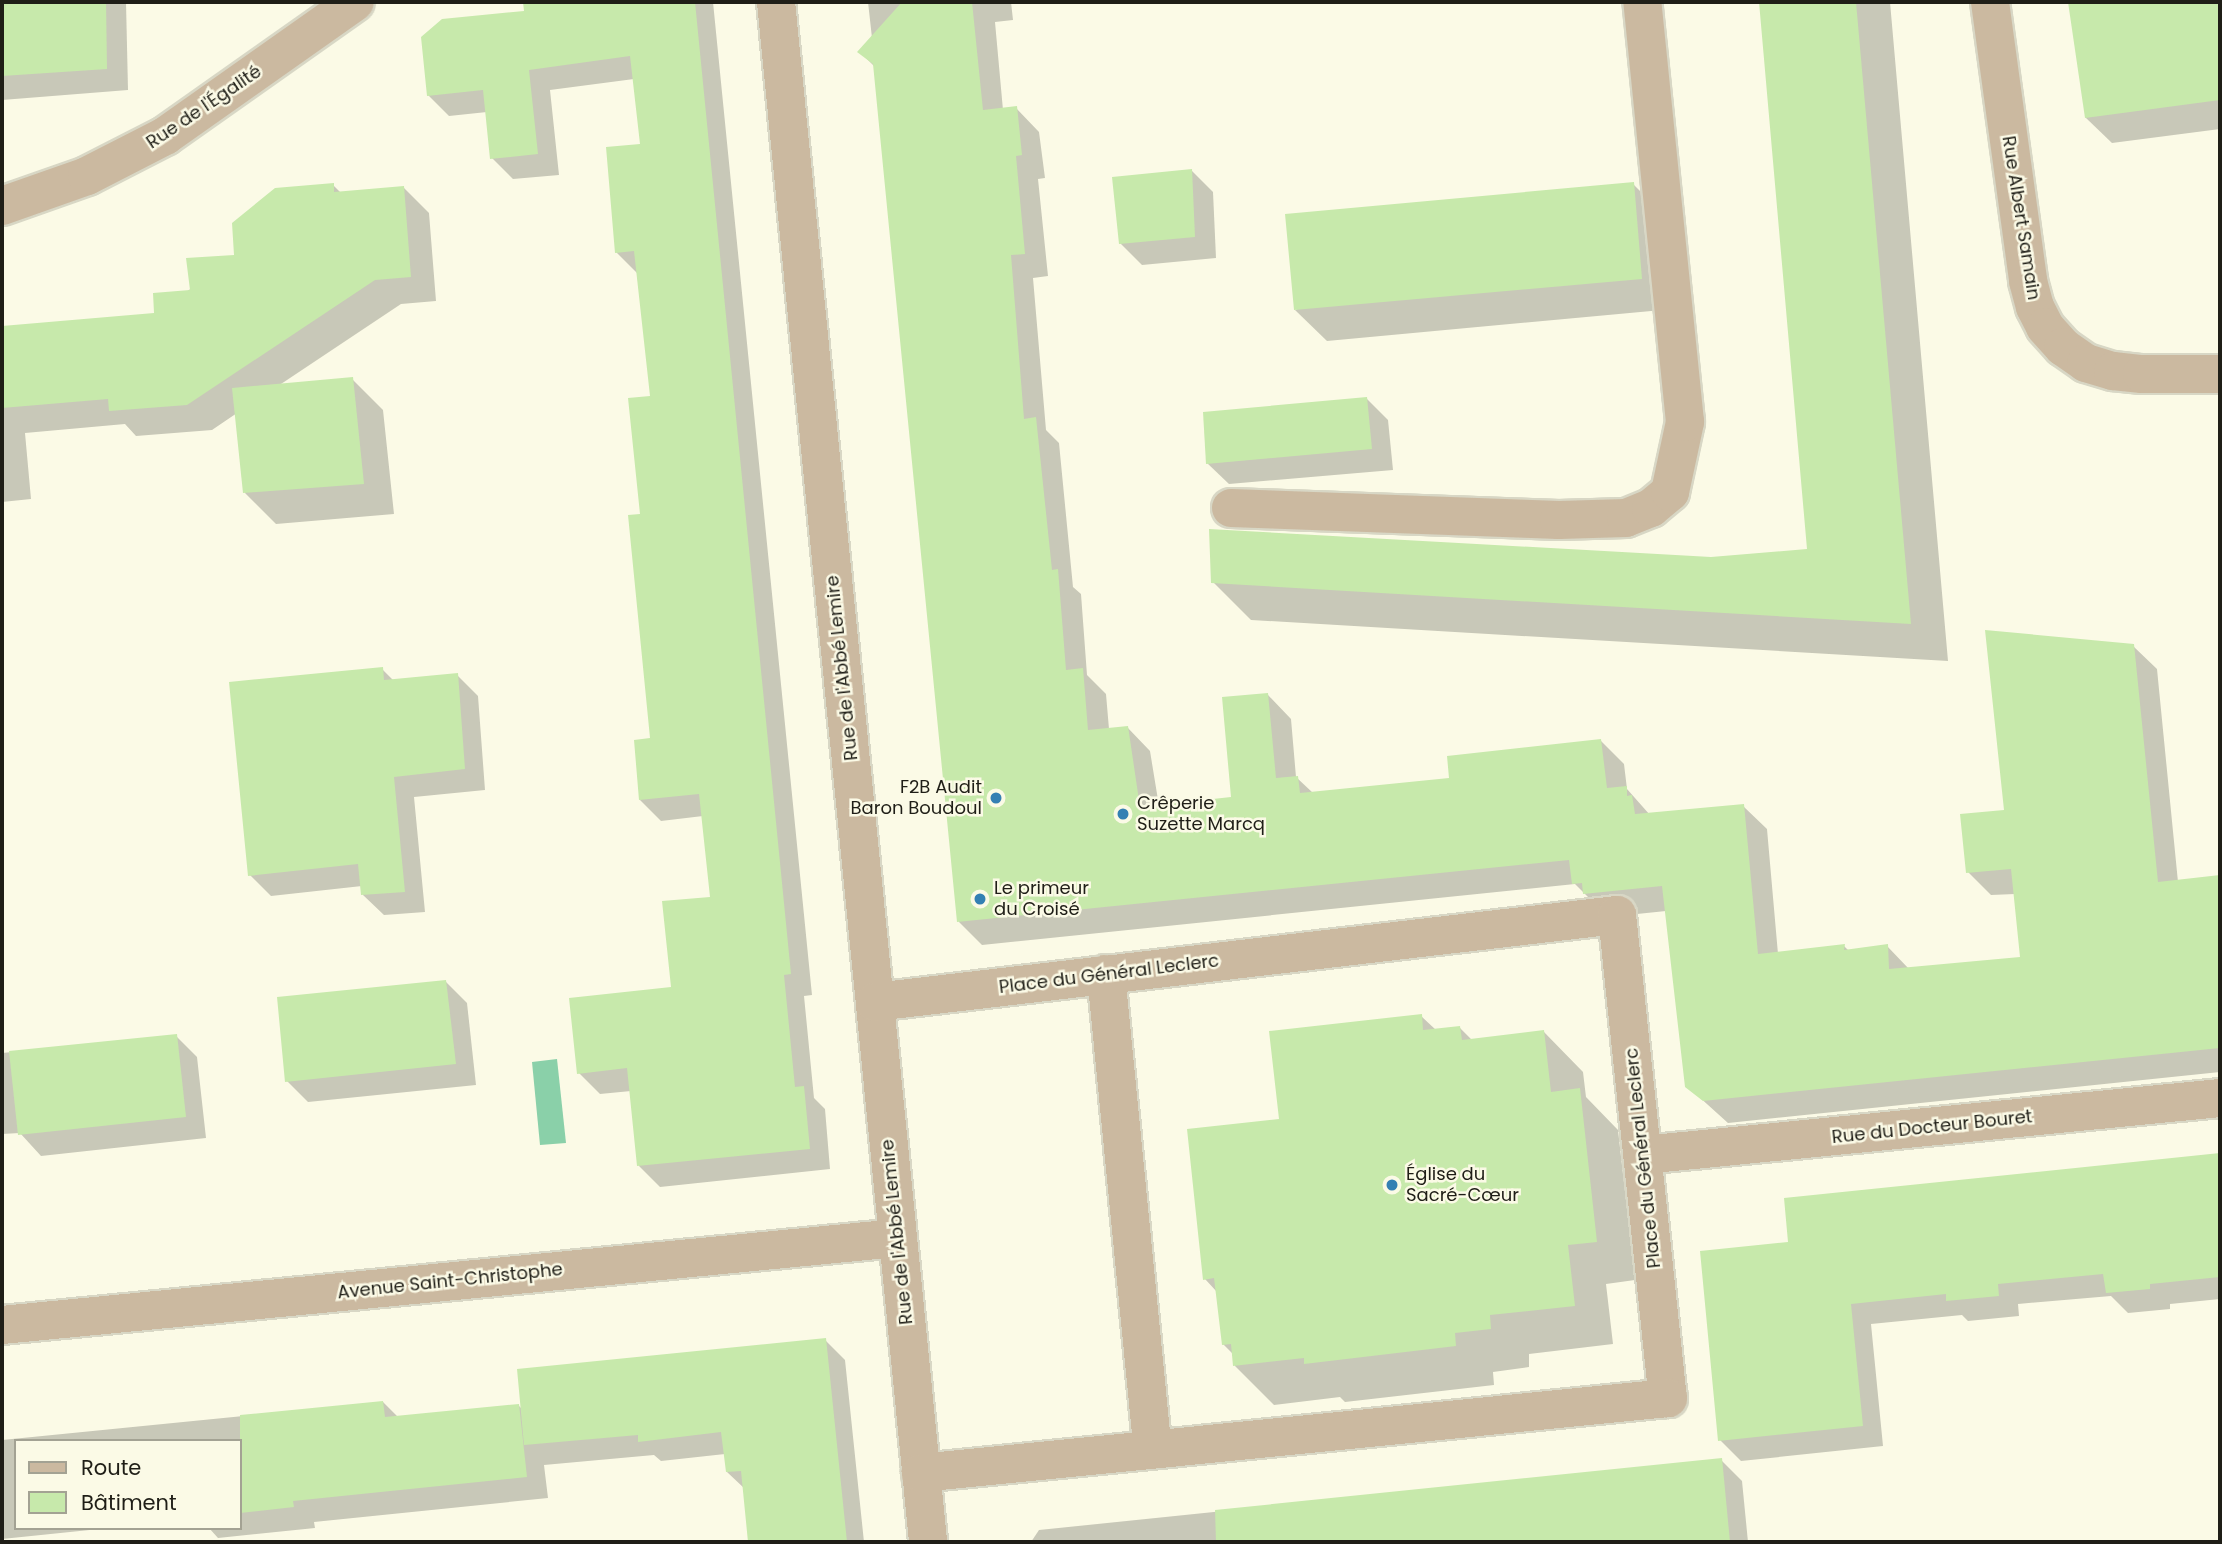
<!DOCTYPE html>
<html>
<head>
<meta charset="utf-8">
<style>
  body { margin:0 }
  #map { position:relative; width:2222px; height:1544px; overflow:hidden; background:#fbfae6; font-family:Poppins,sans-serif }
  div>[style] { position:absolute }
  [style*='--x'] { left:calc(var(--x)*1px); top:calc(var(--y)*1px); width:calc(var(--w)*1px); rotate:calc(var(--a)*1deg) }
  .water>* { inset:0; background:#8ad0a9 }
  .shadow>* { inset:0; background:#0003 }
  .building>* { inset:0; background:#c7e9ab }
  .roads { filter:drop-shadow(2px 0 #d8d7c5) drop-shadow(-2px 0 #d8d7c5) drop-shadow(0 2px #d8d7c5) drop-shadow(0 -2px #d8d7c5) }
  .minor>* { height:38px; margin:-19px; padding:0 19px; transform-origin:19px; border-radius:19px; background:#cbb9a0 }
  .dots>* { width:19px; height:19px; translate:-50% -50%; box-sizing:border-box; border:4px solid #fbfae6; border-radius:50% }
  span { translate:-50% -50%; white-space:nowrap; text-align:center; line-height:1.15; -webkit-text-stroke:5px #fbfae6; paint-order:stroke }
  .street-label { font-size:18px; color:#1f1e17 }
  .poi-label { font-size:18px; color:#1f1e17 }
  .right { translate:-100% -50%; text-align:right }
  .left { translate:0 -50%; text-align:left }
  .frame { position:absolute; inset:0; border:4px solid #1f1e17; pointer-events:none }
  .legend { position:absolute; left:14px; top:1439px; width:228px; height:91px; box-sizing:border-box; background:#fbfae6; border:2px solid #a3a293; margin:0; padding:9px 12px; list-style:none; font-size:21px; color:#1f1e17 }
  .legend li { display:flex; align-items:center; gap:14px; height:35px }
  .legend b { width:35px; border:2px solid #a3a293 }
</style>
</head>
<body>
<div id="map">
  <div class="water">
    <i style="clip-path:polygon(557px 1059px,566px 1143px,540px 1145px,532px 1062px)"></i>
  </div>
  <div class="shadow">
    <i style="clip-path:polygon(2px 2px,126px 2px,128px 90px,2px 100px)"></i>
    <i style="clip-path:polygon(525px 2px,713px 2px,812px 995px,804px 996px,814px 1098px,825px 1109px,830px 1169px,660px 1187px,639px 1166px,631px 1091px,600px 1094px,579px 1073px,673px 989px,712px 898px,703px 816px,661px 821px,640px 800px,652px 740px,641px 516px,652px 398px,637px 273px,616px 252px,642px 146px,634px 79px,550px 90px,559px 175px,513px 179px,492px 158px,487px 112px,449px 116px,428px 95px,526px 13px)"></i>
    <i style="clip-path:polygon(868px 2px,1011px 2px,1013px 20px,995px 22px,1003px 110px,1016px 108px,1039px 132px,1045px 178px,1038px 179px,1048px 276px,1033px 278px,1046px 430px,1059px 443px,1073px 587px,1081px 594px,1087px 675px,1106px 694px,1109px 729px,1127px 727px,1150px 751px,1159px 806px,1233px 798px,1268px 695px,1291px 719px,1296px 777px,1313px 793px,1451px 779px,1601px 741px,1624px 764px,1627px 789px,1650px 815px,1743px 806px,1767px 829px,1778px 954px,1844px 946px,1849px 951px,1887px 946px,1909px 969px,2022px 958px,2015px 894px,1991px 895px,1968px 872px,2006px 812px,2133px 646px,2157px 669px,2178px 882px,2220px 877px,2220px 1072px,1728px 1123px,1687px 1086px,1666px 911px,1608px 917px,1575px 884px,982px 945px,959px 922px,875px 67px,860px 52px,872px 38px)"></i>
    <i style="clip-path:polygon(1761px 2px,1890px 2px,1948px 661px,1251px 620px,1213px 582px,1711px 559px,1809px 550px)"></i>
    <i style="clip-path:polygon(2071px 2px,2220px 2px,2220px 129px,2112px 143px,2086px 118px)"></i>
    <i style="clip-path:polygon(1191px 170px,1213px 192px,1216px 258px,1142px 265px,1120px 243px)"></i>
    <i style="clip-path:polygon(1633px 184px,1664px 215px,1673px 309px,1327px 341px,1295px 310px)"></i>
    <i style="clip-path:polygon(333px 185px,341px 193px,404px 188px,429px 213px,436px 301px,401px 304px,278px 386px,352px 379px,383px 410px,394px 514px,276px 524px,245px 493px,237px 413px,212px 430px,136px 436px,125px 424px,25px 433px,31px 499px,2px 502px,2px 327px,156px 314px)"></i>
    <i style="clip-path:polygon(1367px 399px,1388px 420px,1393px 470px,1229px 484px,1207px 463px)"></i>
    <i style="clip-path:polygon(382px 669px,394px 681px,457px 675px,478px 696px,485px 790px,414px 797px,425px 912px,384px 915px,363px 895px,362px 886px,271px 896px,250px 875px)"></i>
    <i style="clip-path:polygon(446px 982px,467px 1003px,476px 1085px,308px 1102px,287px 1081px)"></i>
    <i style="clip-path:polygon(1421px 1016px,1436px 1030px,1460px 1028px,1472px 1040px,1544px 1032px,1583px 1072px,1586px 1097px,1618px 1130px,1635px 1280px,1606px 1284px,1613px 1344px,1529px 1354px,1529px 1367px,1493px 1372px,1494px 1385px,1345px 1402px,1340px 1397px,1274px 1405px,1235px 1366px,1234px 1355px,1223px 1344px,1217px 1292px,1205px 1279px,1281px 1121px)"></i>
    <i style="clip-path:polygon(176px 1036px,197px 1057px,206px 1138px,41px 1156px,20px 1133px,2px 1134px,2px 1053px)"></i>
    <i style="clip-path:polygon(2220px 1155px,2220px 1299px,2170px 1304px,2170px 1309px,2128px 1313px,2111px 1296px,2018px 1304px,2019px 1316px,1968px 1321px,1962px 1315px,1871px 1324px,1883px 1446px,1741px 1461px,1720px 1440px,1790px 1244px,1786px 1200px)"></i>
    <i style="clip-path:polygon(825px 1340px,845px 1360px,864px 1542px,751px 1542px,745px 1489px,727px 1472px,725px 1454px,661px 1461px,654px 1455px,544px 1465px,548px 1498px,314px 1522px,315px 1528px,218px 1538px,209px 1528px,240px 1528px,240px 1441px,16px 1441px,16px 1528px,109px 1528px,2px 1539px,2px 1440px,383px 1402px,398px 1417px,519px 1406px,523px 1410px)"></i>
    <i style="clip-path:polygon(1721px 1460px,1742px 1481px,1748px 1542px,1031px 1542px,1039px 1530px)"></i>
  </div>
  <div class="building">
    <i style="clip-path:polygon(2px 2px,106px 2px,107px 69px,2px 76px)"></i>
    <i style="clip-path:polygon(523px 2px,695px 2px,791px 974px,784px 975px,795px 1087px,804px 1086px,810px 1149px,637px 1166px,627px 1068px,577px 1074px,569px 998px,671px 987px,662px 901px,710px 897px,699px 794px,639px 800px,634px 740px,650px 738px,628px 515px,640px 514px,628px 398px,650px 396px,634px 251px,615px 253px,606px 147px,640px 144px,630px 56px,529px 70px,538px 154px,490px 159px,483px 90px,427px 96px,421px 37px,442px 19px,524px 11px)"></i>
    <i style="clip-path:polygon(902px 2px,972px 2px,983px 110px,1017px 106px,1022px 155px,1016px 156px,1025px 254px,1011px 255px,1024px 419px,1036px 417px,1052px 570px,1058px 569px,1066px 670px,1083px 668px,1088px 730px,1128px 726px,1140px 807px,1231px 797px,1222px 697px,1268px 693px,1276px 778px,1298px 776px,1300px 793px,1449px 778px,1447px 756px,1601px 739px,1607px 788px,1627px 786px,1627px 796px,1632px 795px,1635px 814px,1744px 804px,1758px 954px,1845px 944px,1844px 950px,1888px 944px,1889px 969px,2020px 957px,2011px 869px,1966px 873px,1960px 814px,2004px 810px,1985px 630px,2134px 644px,2158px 882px,2220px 875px,2220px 1048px,1703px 1101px,1685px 1087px,1662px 886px,1583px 894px,1582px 883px,1572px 884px,1569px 860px,957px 922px,873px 64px,857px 52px)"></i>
    <i style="clip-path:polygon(1759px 2px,1856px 2px,1911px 624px,1211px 583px,1209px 529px,1711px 557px,1807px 549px)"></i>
    <i style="clip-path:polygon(2068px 2px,2220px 2px,2220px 100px,2085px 118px)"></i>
    <i style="clip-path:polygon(1192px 169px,1195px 237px,1119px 244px,1112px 177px)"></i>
    <i style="clip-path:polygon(1634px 182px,1642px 279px,1294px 310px,1285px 214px)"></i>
    <i style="clip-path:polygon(334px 183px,334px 192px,404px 186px,411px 277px,375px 280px,187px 405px,109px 411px,108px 399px,2px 408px,2px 326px,154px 313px,153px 293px,190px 290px,186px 258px,234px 255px,232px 223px,275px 188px)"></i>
    <i style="clip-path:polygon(353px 377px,364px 484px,243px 493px,232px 388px)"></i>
    <i style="clip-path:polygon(1367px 397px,1372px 449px,1206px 464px,1203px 412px)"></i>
    <i style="clip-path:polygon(383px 667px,384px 680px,458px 673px,465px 769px,394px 777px,405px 892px,361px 895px,358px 864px,248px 876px,229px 682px)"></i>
    <i style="clip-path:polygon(446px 980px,456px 1064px,285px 1082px,277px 997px)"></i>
    <i style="clip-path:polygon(1422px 1014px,1423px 1030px,1460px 1026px,1462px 1040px,1544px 1030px,1551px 1092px,1580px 1088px,1597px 1242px,1568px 1245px,1575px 1306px,1490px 1315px,1491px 1329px,1455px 1333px,1456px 1346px,1304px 1364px,1304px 1358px,1233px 1366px,1231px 1344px,1222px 1345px,1214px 1278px,1203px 1280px,1187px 1129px,1279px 1119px,1269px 1031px)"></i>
    <i style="clip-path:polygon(177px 1034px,186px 1117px,18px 1135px,9px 1051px)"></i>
    <i style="clip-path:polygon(2220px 1153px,2220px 1277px,2150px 1284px,2150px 1289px,2106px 1293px,2103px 1274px,1998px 1284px,1999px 1296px,1946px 1301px,1946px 1294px,1851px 1304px,1863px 1426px,1718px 1441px,1700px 1251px,1788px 1242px,1784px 1198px)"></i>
    <i style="clip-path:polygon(826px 1338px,847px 1542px,748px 1542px,741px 1471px,726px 1472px,721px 1432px,638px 1442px,638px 1435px,524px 1445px,517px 1369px)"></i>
    <i style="clip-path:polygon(383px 1401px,385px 1417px,519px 1404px,527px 1477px,293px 1501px,294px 1507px,240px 1513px,240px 1415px)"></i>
    <i style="clip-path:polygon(1722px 1458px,1730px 1542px,1216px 1542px,1215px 1510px)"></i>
  </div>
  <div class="roads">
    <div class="minor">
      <i style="--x:776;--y:2;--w:1547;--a:84.36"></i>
      <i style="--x:1990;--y:2;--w:282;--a:82.2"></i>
      <i style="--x:2028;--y:281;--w:27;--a:75"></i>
      <i style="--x:2035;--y:307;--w:22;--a:63"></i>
      <i style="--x:2045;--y:327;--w:27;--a:48"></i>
      <i style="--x:2063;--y:347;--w:28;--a:35"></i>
      <i style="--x:2086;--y:363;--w:28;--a:17"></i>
      <i style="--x:2113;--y:371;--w:29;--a:6"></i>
      <i style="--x:2142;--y:374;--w:78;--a:0"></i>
      <i style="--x:2;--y:206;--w:90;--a:-19.4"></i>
      <i style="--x:87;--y:176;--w:88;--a:-27.1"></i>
      <i style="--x:165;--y:136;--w:232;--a:-35.2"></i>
      <i style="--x:1231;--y:508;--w:328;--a:2.1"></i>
      <i style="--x:1559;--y:520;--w:67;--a:-1.7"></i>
      <i style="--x:1626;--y:518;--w:27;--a:-22"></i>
      <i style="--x:1651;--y:508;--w:25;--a:-40"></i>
      <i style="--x:1670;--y:492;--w:72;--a:-77.9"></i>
      <i style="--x:1685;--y:422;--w:422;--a:-95.8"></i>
      <i style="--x:1106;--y:974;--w:478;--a:84.4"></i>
      <i style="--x:875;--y:1002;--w:747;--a:-6.69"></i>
      <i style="--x:1617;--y:915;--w:486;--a:84"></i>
      <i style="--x:1668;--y:1398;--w:751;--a:174.27"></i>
      <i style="--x:1643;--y:1155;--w:580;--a:-5.64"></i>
      <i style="--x:2;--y:1325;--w:900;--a:-5.55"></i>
    </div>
  </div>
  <div class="dots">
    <i style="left:996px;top:798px;background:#3480b3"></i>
    <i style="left:1123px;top:814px;background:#3480b3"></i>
    <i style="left:980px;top:899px;background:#3480b3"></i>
    <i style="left:1392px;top:1185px;background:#3480b3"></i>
  </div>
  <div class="street-label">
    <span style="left:204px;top:107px;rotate:-34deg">Rue de l'Égalité</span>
    <span style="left:2021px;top:218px;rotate:81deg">Rue Albert Samain</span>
    <span style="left:842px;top:668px;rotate:-96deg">Rue de l'Abbé Lemire</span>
    <span style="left:1109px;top:974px;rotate:-7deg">Place du Général Leclerc</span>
    <span style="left:1932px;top:1127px;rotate:-6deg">Rue du Docteur Bouret</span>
    <span style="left:1643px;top:1158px;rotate:-96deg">Place du Général Leclerc</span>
    <span style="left:897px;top:1232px;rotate:-96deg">Rue de l'Abbé Lemire</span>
    <span style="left:450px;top:1281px;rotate:-6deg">Avenue Saint-Christophe</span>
  </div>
  <div class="poi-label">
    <span class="right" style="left:982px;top:798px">F2B Audit<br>Baron Boudoul</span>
    <span class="left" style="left:1137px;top:814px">Crêperie<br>Suzette Marcq</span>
    <span class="left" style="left:994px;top:899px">Le primeur<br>du Croisé</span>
    <span class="left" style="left:1406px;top:1185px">Église du<br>Sacré-Cœur</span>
  </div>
  <div class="frame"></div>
  <ul class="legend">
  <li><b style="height:9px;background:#cbb9a0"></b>Route</li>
  <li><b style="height:19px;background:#c7e9ab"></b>Bâtiment</li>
  </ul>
</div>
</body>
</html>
